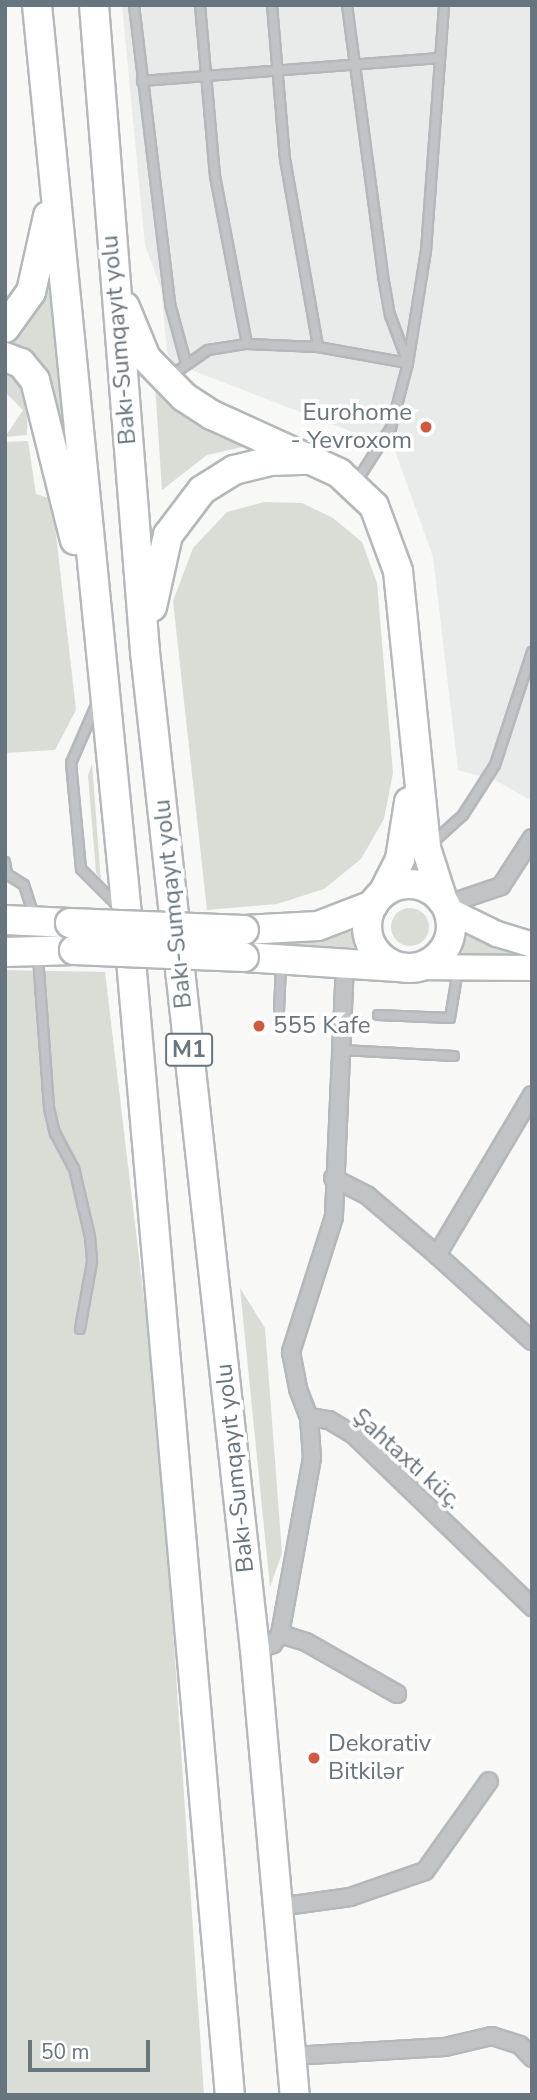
<!DOCTYPE html>
<html>
<head>
<meta charset="utf-8">
<style>
  body { margin:0 }
  #map { position:relative; width:537px; height:2100px; overflow:hidden; background:#f8f8f6; font-family:"Nunito Sans",sans-serif }
  div>[style] { position:absolute }
  [style*='--x'] { left:calc(var(--x)*1px); top:calc(var(--y)*1px); width:calc(var(--w)*1px); rotate:calc(var(--a)*1deg) }
  .built>* { inset:0; background:#e9eaea }
  .green>* { inset:0; background:#d9ddd6 }
  .round { border-radius:50% }
  .roads { filter:drop-shadow(2px 0 #b4b8bb) drop-shadow(-2px 0 #b4b8bb) drop-shadow(0 2px #b4b8bb) drop-shadow(0 -2px #b4b8bb) }
  .lane>* { height:8px; margin:-4px; padding:0 4px; transform-origin:4px; border-radius:4px; background:#c0c4c7 }
  .street>* { height:16px; margin:-8px; padding:0 8px; transform-origin:8px; border-radius:8px; background:#c0c4c7 }
  .primary>* { height:24px; margin:-12px; padding:0 12px; transform-origin:12px; border-radius:12px; background:#fff }
  .highway>* { height:28px; margin:-14px; padding:0 14px; transform-origin:14px; border-radius:14px; background:#fff }
  .highway>.ring { margin:-14px; padding:0; box-sizing:content-box; background:none; border:28px solid #fff; border-radius:50% }
  .bridges { filter:drop-shadow(2px 0 #b4b7ba) drop-shadow(-2px 0 #b4b7ba) drop-shadow(0 2px #b4b7ba) drop-shadow(0 -2px #b4b7ba) }
  .highway-bridge>* { height:28px; margin:-14px; padding:0 14px; transform-origin:14px; border-radius:14px; background:#fff }
  .dots>* { width:19px; height:19px; translate:-50% -50%; box-sizing:border-box; border:4px solid #fff; border-radius:50% }
  span { translate:-50% -50%; white-space:nowrap; text-align:center; line-height:1.15; -webkit-text-stroke:7px #fff; paint-order:stroke }
  .shield-label span { padding:2px 5px; background:#fff; border:2px solid; border-radius:5px; -webkit-text-stroke-width:0 }
  .shield-label { font-size:23px; color:#66757e; font-weight:700 }
  .street-label { font-size:24px; color:#66757e }
  .poi-label { font-size:24px; color:#66757e }
  .right { translate:-100% -50%; text-align:right }
  .left { translate:0 -50%; text-align:left }
  .frame { position:absolute; inset:0; border:7px solid #66757e; pointer-events:none }
  .scale { position:absolute; left:28px; top:2040px; width:122px; height:32px; box-sizing:border-box; border:4px solid #66757e; border-top:0; padding-left:9px; font-size:21px; line-height:24px; white-space:nowrap; color:#66757e; -webkit-text-stroke:5px #fff; paint-order:stroke }
</style>
</head>
<body>
<div id="map">
  <div class="built">
    <i style="clip-path:polygon(122px 5px,532px 5px,532px 801px,495px 780px,458px 770px,433px 557px,394px 448px,173px 363px,167px 352px,161px 289px,145px 245px)"></i>
  </div>
  <div class="green">
    <i style="clip-path:polygon(50px 271px,68px 475px,33px 355px,23px 348px,5px 348px,44px 293px)"></i>
    <i style="clip-path:polygon(5px 369px,14px 371px,28px 389px,27px 435px,5px 437px,23px 410px,5px 392px)"></i>
    <i style="clip-path:polygon(155px 385px,176px 411px,203px 429px,247px 446px,207px 455px,162px 490px)"></i>
    <i style="clip-path:polygon(28px 441px,36px 494px,52px 499px,76px 710px,55px 750px,5px 753px,5px 442px)"></i>
    <i style="clip-path:polygon(264px 502px,302px 503px,333px 518px,362px 542px,377px 583px,393px 773px,384px 819px,361px 859px,324px 889px,277px 904px,207px 910px,173px 601px,193px 548px,227px 512px)"></i>
    <i style="clip-path:polygon(92px 763px,101px 882px,96px 872px,88px 776px)"></i>
    <i class="round" style="left:391px;top:908px;width:38px;height:38px"></i>
    <i style="clip-path:polygon(361px 919px,359px 948px,275px 944px,328px 936px)"></i>
    <i style="clip-path:polygon(466px 930px,532px 958px,462px 954px)"></i>
    <i style="clip-path:polygon(5px 970px,105px 972px,160px 1434px,204px 2095px,5px 2095px)"></i>
    <i style="clip-path:polygon(240px 1288px,265px 1328px,282px 1553px,270px 1587px)"></i>
  </div>
  <div class="roads">
    <div class="lane">
      <i style="--x:134;--y:5;--w:301;--a:83.1"></i>
      <i style="--x:170;--y:304;--w:61;--a:74.8"></i>
      <i style="--x:200;--y:5;--w:172;--a:85"></i>
      <i style="--x:215;--y:176;--w:171;--a:79.2"></i>
      <i style="--x:272;--y:5;--w:155;--a:85.2"></i>
      <i style="--x:285;--y:159;--w:191;--a:80"></i>
      <i style="--x:347;--y:5;--w:273;--a:82.4"></i>
      <i style="--x:383;--y:276;--w:40;--a:80"></i>
      <i style="--x:390;--y:315;--w:51;--a:69.4"></i>
      <i style="--x:142;--y:81;--w:298;--a:-4.4"></i>
      <i style="--x:169;--y:377;--w:47;--a:-34.7"></i>
      <i style="--x:208;--y:350;--w:39;--a:-9"></i>
      <i style="--x:247;--y:344;--w:71;--a:2.4"></i>
      <i style="--x:318;--y:347;--w:91;--a:10.1"></i>
      <i style="--x:356;--y:482;--w:64;--a:-57.1"></i>
      <i style="--x:391;--y:428;--w:67;--a:-75.3"></i>
      <i style="--x:408;--y:363;--w:113;--a:-80.9"></i>
      <i style="--x:426;--y:251;--w:247;--a:-85.8"></i>
      <i style="--x:97;--y:703;--w:65;--a:113.4"></i>
      <i style="--x:71;--y:763;--w:106;--a:84.6"></i>
      <i style="--x:81;--y:869;--w:52;--a:45"></i>
      <i style="--x:431;--y:844;--w:43;--a:-42.2"></i>
      <i style="--x:463;--y:815;--w:59;--a:-57.4"></i>
      <i style="--x:495;--y:765;--w:119;--a:-71.9"></i>
      <i style="--x:5;--y:862;--w:11;--a:80"></i>
      <i style="--x:5;--y:873;--w:22;--a:32"></i>
      <i style="--x:24;--y:885;--w:33;--a:72"></i>
      <i style="--x:38;--y:957;--w:151;--a:85.8"></i>
      <i style="--x:49;--y:1108;--w:26;--a:77"></i>
      <i style="--x:55;--y:1133;--w:40;--a:62"></i>
      <i style="--x:74;--y:1168;--w:71;--a:76.9"></i>
      <i style="--x:90;--y:1237;--w:25;--a:85"></i>
      <i style="--x:92;--y:1262;--w:68;--a:100.2"></i>
      <i style="--x:279;--y:1011;--w:45;--a:-87.5"></i>
      <i style="--x:378;--y:1015;--w:72;--a:2.4"></i>
      <i style="--x:450;--y:1018;--w:49;--a:-80.5"></i>
      <i style="--x:342;--y:1050;--w:112;--a:3.1"></i>
    </div>
    <div class="street">
      <i style="--x:445;--y:905;--w:59;--a:-18.7"></i>
      <i style="--x:501;--y:886;--w:57;--a:-57.1"></i>
      <i style="--x:345;--y:963;--w:254;--a:92.5"></i>
      <i style="--x:334;--y:1217;--w:142;--a:107.7"></i>
      <i style="--x:291;--y:1352;--w:38;--a:79"></i>
      <i style="--x:298;--y:1389;--w:30;--a:69"></i>
      <i style="--x:309;--y:1417;--w:20;--a:9"></i>
      <i style="--x:329;--y:1420;--w:29;--a:31"></i>
      <i style="--x:354;--y:1435;--w:248;--a:44"></i>
      <i style="--x:532;--y:1095;--w:186;--a:120.7"></i>
      <i style="--x:437;--y:1255;--w:128;--a:42.2"></i>
      <i style="--x:333;--y:1178;--w:39;--a:27"></i>
      <i style="--x:368;--y:1196;--w:91;--a:40.5"></i>
      <i style="--x:280;--y:1634;--w:27;--a:17"></i>
      <i style="--x:306;--y:1642;--w:105;--a:29.7"></i>
      <i style="--x:255;--y:1650;--w:19;--a:-18"></i>
      <i style="--x:273;--y:1644;--w:12;--a:-55"></i>
      <i style="--x:280;--y:1634;--w:179;--a:-79.7"></i>
      <i style="--x:312;--y:1458;--w:41;--a:-94.2"></i>
      <i style="--x:278;--y:1907;--w:73;--a:-7.9"></i>
      <i style="--x:350;--y:1897;--w:79;--a:-19.1"></i>
      <i style="--x:425;--y:1871;--w:110;--a:-54.6"></i>
      <i style="--x:292;--y:2056;--w:153;--a:-3.4"></i>
      <i style="--x:445;--y:2047;--w:48;--a:-13.2"></i>
      <i style="--x:492;--y:2036;--w:29;--a:18"></i>
      <i style="--x:520;--y:2045;--w:18;--a:47"></i>
    </div>
    <div class="primary">
      <i style="--x:448;--y:910;--w:55;--a:26.1"></i>
      <i style="--x:497;--y:934;--w:37;--a:17"></i>
      <i style="--x:412;--y:967;--w:120;--a:0.5"></i>
    </div>
    <div class="highway">
      <i style="--x:37;--y:5;--w:913;--a:84.35"></i>
      <i style="--x:127;--y:914;--w:1185;--a:85.02"></i>
      <i style="--x:94;--y:5;--w:649;--a:85.49"></i>
      <i style="--x:145;--y:652;--w:1004;--a:83.71"></i>
      <i style="--x:255;--y:1650;--w:447;--a:84.9"></i>
      <i style="--x:125;--y:307;--w:55;--a:67.6"></i>
      <i style="--x:146;--y:358;--w:54;--a:45.7"></i>
      <i style="--x:184;--y:397;--w:33;--a:33"></i>
      <i style="--x:212;--y:415;--w:140;--a:24.5"></i>
      <i style="--x:339;--y:473;--w:48;--a:43.3"></i>
      <i style="--x:374;--y:506;--w:69;--a:69.7"></i>
      <i style="--x:398;--y:571;--w:278;--a:84.2"></i>
      <i style="--x:426;--y:848;--w:56;--a:72.2"></i>
      <i style="--x:5;--y:328;--w:44;--a:-54.2"></i>
      <i style="--x:31;--y:292;--w:78;--a:-77.4"></i>
      <i style="--x:5;--y:357;--w:17;--a:21"></i>
      <i style="--x:21;--y:363;--w:22;--a:51"></i>
      <i style="--x:35;--y:380;--w:165;--a:76"></i>
      <i style="--x:152;--y:607;--w:74;--a:-77.5"></i>
      <i style="--x:168;--y:535;--w:56;--a:-52.9"></i>
      <i style="--x:202;--y:490;--w:38;--a:-32"></i>
      <i style="--x:234;--y:470;--w:37;--a:-14"></i>
      <i style="--x:270;--y:461;--w:37;--a:-2"></i>
      <i class="ring" style="left:367px;top:884px;width:56px;height:56px"></i>
      <i style="--x:383;--y:893;--w:38;--a:-63"></i>
      <i style="--x:400;--y:859;--w:58;--a:-81"></i>
      <i style="--x:5;--y:920;--w:65;--a:2.6"></i>
      <i style="--x:244;--y:930;--w:74;--a:-3.1"></i>
      <i style="--x:318;--y:926;--w:59;--a:-20.9"></i>
      <i style="--x:5;--y:952;--w:69;--a:-1.7"></i>
      <i style="--x:244;--y:957;--w:154;--a:3.7"></i>
    </div>
  </div>
  <div class="bridges">
    <div class="highway-bridge">
      <i style="--x:70;--y:923;--w:174;--a:2.3"></i>
      <i style="--x:74;--y:950;--w:170;--a:2.4"></i>
    </div>
  </div>
  <div class="dots">
    <i style="left:426px;top:427px;background:#d1593d"></i>
    <i style="left:259px;top:1026px;background:#d1593d"></i>
    <i style="left:314px;top:1758px;background:#d1593d"></i>
  </div>
  <div class="shield-label">
    <span style="left:189px;top:1050px">M1</span>
  </div>
  <div class="street-label">
    <span style="left:119px;top:340px;rotate:-95deg">Bakı-Sumqayıt yolu</span>
    <span style="left:173px;top:904px;rotate:-96deg">Bakı-Sumqayıt yolu</span>
    <span style="left:407px;top:1459px;rotate:42deg">Şahtaxtı küç.</span>
    <span style="left:235px;top:1468px;rotate:-96deg">Bakı-Sumqayıt yolu</span>
  </div>
  <div class="poi-label">
    <span class="right" style="left:412px;top:427px">Eurohome<br>- Yevroxom</span>
    <span class="left" style="left:273px;top:1026px">555 Kafe</span>
    <span class="left" style="left:328px;top:1758px">Dekorativ<br>Bitkilər</span>
  </div>
  <div class="frame"></div>
  <div class="scale">50 m</div>
</div>
</body>
</html>
